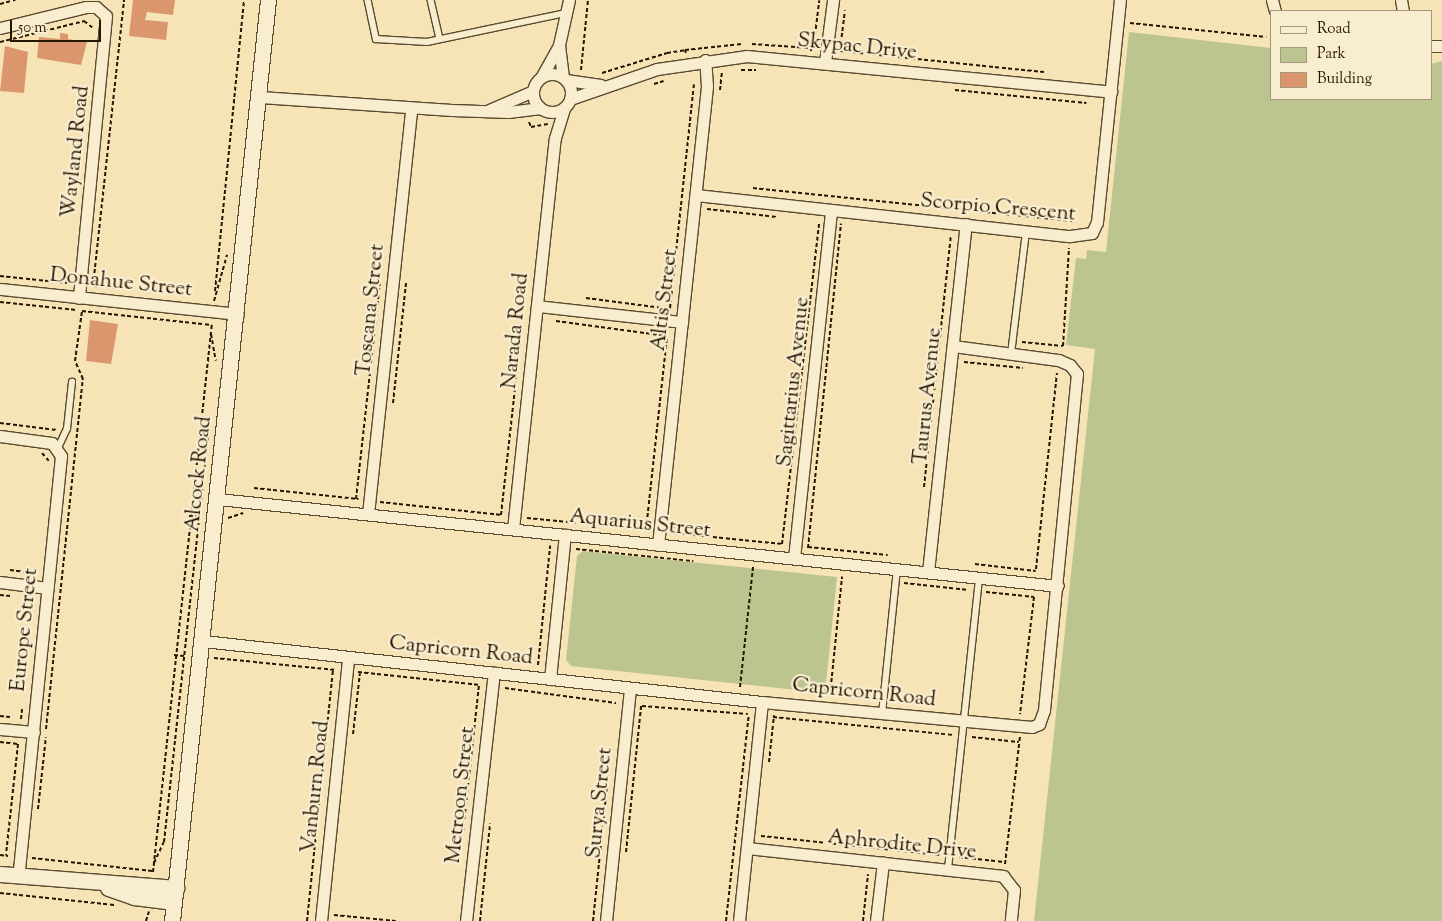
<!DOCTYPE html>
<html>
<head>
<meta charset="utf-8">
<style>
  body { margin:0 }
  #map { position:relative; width:1442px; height:921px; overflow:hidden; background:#f6e4b7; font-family:"Sorts Mill Goudy",serif }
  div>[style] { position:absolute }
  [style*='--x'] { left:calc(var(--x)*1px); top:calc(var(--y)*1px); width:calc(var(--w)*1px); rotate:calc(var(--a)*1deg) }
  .green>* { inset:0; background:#bcc48f }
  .building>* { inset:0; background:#dc966d }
  .path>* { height:2px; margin-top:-1px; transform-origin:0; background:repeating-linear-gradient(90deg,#251602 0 4px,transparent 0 6.5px) }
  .roads { filter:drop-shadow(1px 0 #594a2f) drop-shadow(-1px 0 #594a2f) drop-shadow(0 1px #594a2f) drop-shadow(0 -1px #594a2f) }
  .service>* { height:5.5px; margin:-2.75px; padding:0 2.75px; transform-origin:2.75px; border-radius:2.75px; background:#f9edd0 }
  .minor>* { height:11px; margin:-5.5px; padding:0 5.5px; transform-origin:5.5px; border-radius:5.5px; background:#f9edd0 }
  .minor>.ring { margin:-5.5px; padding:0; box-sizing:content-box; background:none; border:11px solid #f9edd0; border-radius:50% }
  .tertiary>* { height:15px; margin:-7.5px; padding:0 7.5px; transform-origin:7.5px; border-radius:7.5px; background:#f9edd0 }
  span { translate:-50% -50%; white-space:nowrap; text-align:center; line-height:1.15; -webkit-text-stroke:4.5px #f9edd0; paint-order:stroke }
  .street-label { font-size:21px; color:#251602 }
  .legend { position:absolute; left:1270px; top:10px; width:162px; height:90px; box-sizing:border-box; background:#f9edd0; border:1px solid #a4977e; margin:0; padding:6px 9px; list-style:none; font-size:15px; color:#251602 }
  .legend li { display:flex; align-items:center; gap:10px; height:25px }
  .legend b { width:25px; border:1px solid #a4977e }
  .scale { position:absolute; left:10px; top:20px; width:91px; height:22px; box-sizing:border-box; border:2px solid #251602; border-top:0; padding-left:6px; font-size:15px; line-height:18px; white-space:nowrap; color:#251602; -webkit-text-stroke:4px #f9edd0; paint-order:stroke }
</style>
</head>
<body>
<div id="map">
  <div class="green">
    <i style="clip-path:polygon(1129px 32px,1271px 48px,1271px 99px,1431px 99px,1431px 64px,1442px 61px,1442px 921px,1034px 921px,1095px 349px,1066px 345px,1076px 258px,1086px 259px,1087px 250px,1106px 252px)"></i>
    <i style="clip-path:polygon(583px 551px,837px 577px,825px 693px,571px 666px,566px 660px,577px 556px)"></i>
  </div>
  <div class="building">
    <i style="clip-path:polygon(133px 0,175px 0,173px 15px,147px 12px,145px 20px,168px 22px,166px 40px,129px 36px)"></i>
    <i style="clip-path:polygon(60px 33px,68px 34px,68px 39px,87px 42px,81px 65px,37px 58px,39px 37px,60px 39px)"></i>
    <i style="clip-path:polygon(5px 46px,28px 52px,24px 93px,0 91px)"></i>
    <i style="clip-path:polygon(90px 320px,118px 324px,111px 364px,86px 361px)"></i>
  </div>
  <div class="path">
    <i style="--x:0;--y:4;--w:16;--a:-15"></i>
    <i style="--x:1130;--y:23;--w:137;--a:5.9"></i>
    <i style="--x:815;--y:35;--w:35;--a:-83"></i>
    <i style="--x:0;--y:42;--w:87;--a:-14"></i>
    <i style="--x:84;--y:21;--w:11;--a:38"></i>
    <i style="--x:752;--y:44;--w:59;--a:3.9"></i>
    <i style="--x:811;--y:48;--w:3;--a:90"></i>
    <i style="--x:685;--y:50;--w:57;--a:-6"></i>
    <i style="--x:840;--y:50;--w:40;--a:-82.9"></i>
    <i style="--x:840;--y:51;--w:205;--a:5.9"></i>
    <i style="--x:581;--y:70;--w:70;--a:-84.3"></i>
    <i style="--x:741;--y:70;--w:15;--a:0"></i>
    <i style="--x:602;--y:73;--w:68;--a:-17.1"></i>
    <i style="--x:667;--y:53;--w:18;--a:-9"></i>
    <i style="--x:685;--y:50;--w:3;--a:72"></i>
    <i style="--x:654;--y:84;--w:10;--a:-17"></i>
    <i style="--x:720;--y:90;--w:18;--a:-84"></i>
    <i style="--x:955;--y:90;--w:132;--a:5.7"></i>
    <i style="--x:529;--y:122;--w:5;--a:68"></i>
    <i style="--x:531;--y:127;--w:17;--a:-10"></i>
    <i style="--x:753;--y:188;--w:321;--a:5.9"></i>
    <i style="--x:707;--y:209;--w:70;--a:6.5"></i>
    <i style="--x:0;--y:276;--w:67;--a:6"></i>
    <i style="--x:67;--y:283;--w:10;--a:-84"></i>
    <i style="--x:93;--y:286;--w:288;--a:-83.8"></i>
    <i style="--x:94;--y:286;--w:33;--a:5"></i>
    <i style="--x:215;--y:291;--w:292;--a:-84.3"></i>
    <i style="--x:586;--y:298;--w:85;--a:7.5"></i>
    <i style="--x:214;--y:301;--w:48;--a:-74.2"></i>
    <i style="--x:0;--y:302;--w:77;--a:5.9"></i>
    <i style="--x:670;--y:308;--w:225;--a:-83.9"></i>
    <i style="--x:556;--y:321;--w:112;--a:7.7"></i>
    <i style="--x:211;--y:334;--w:27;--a:80"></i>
    <i style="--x:1022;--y:342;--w:41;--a:5.6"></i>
    <i style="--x:1063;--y:346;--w:98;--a:-86.5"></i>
    <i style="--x:964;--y:362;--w:59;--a:5.8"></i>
    <i style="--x:393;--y:403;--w:121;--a:-83.8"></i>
    <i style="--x:0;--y:423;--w:57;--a:7"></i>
    <i style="--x:42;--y:453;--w:11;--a:49"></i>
    <i style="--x:924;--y:487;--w:252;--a:-83.9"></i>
    <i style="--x:254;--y:488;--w:105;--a:6"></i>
    <i style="--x:356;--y:499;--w:219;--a:-83.7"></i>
    <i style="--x:380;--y:502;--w:123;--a:6.1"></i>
    <i style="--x:501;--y:515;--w:190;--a:-83.7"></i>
    <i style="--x:189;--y:516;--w:10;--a:0"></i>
    <i style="--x:228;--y:518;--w:16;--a:-18"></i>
    <i style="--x:527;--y:518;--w:123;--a:5.6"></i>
    <i style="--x:673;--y:524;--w:10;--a:79"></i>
    <i style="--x:646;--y:530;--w:195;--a:-83.8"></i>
    <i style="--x:674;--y:533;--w:110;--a:5.8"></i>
    <i style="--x:782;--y:544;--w:324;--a:-83.4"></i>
    <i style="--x:808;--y:547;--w:80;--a:5.7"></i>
    <i style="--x:808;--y:548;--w:326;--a:-84.2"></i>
    <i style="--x:576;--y:549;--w:118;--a:5.9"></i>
    <i style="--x:975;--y:564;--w:61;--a:6.5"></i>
    <i style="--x:1036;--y:569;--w:197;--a:-83.9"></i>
    <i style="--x:10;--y:570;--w:26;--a:7"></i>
    <i style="--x:904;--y:583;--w:65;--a:6.1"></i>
    <i style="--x:986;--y:592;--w:48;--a:5.9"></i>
    <i style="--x:1034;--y:597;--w:118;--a:96.8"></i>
    <i style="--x:0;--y:595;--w:11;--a:5"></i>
    <i style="--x:174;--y:655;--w:10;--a:6"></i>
    <i style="--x:214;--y:658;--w:123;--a:5.6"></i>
    <i style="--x:538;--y:665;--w:120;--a:-84.2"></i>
    <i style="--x:358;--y:672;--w:123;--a:6.1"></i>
    <i style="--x:740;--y:687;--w:121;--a:-83.8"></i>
    <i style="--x:505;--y:688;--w:112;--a:7.7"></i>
    <i style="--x:830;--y:695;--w:119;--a:-84.2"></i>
    <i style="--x:642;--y:706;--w:106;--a:4.3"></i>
    <i style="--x:0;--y:716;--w:10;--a:6"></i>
    <i style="--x:773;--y:717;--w:180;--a:5.7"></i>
    <i style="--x:21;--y:719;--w:10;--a:-84"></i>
    <i style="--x:46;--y:729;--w:352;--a:-84"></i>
    <i style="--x:83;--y:379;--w:20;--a:-114"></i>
    <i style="--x:75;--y:361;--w:50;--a:-82"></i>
    <i style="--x:82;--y:311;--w:130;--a:6.2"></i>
    <i style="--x:353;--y:734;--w:61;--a:-83.5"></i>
    <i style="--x:972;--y:737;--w:47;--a:6.1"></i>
    <i style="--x:0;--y:742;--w:18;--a:6"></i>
    <i style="--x:18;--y:744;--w:112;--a:96.2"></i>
    <i style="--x:769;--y:762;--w:47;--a:-83.9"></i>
    <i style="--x:38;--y:809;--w:72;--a:-83.7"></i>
    <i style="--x:463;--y:832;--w:148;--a:-83.8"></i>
    <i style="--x:761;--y:836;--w:180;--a:6.1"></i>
    <i style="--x:626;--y:852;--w:147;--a:-84.1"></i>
    <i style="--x:0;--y:855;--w:8;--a:7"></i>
    <i style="--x:959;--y:857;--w:45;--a:6.3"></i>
    <i style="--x:32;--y:858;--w:121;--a:6.2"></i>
    <i style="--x:154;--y:863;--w:23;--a:-65"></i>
    <i style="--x:164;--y:842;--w:409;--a:-83.8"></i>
    <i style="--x:1005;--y:864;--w:128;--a:-83.3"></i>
    <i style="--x:153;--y:872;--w:552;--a:-83.87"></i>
    <i style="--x:0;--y:893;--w:115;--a:6"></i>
    <i style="--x:334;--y:915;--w:62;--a:5.5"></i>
    <i style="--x:146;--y:921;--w:10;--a:-73"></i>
    <i style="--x:307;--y:921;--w:252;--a:-84.1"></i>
    <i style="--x:480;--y:921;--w:98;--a:-84.1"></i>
    <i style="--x:593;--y:921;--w:155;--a:-84.1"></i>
    <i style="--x:726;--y:921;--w:208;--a:-83.7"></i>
    <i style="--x:863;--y:921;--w:47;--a:-83.9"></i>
  </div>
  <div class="roads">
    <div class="service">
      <i style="--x:368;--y:0;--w:40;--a:78"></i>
      <i style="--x:376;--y:39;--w:51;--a:3.4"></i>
      <i style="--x:427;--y:42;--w:142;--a:-11.8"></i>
      <i style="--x:431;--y:0;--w:40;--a:77"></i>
      <i style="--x:1011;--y:354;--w:124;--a:-83"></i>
      <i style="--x:58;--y:448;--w:21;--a:-65"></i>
      <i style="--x:67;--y:429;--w:47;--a:-83.9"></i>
      <i style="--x:882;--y:714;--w:146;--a:-84.1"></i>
      <i style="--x:948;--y:869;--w:293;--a:-83.9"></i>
    </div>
    <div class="minor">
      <i style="--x:1272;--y:0;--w:11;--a:75"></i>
      <i style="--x:1401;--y:0;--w:11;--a:80"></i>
      <i style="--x:0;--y:28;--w:89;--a:-13.7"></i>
      <i style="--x:86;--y:7;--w:10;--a:0"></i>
      <i style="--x:96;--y:7;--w:13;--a:42"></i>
      <i style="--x:106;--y:16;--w:283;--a:95.5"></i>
      <i style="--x:559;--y:45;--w:32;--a:83"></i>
      <i style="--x:1431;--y:46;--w:11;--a:0"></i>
      <i style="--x:825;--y:62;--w:63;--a:-82.6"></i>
      <i class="ring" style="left:533px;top:74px;width:27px;height:27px"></i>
      <i style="--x:542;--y:76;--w:35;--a:-61"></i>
      <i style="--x:559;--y:45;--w:46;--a:-77.5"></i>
      <i style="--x:566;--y:80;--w:35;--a:8"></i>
      <i style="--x:260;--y:97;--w:192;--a:3.9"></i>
      <i style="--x:452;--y:110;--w:56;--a:2"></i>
      <i style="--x:508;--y:112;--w:31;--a:-7"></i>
      <i style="--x:570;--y:99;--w:92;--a:-19"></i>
      <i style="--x:657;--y:69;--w:91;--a:-8.2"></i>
      <i style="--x:747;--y:56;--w:366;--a:5.6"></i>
      <i style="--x:489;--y:110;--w:48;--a:-23.4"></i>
      <i style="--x:696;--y:195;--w:376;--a:6.3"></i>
      <i style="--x:1070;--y:236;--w:22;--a:-8"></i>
      <i style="--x:1092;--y:233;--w:12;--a:-66"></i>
      <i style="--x:1097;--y:222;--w:223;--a:-84.1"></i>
      <i style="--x:0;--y:289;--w:239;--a:6"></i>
      <i style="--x:537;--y:306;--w:146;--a:6.3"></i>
      <i style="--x:0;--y:436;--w:52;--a:7.7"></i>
      <i style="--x:52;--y:443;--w:16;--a:55"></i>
      <i style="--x:61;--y:456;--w:422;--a:95.8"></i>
      <i style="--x:218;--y:499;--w:844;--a:5.91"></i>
      <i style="--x:368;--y:514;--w:407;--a:-83.9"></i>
      <i style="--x:513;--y:529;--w:393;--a:-83.9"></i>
      <i style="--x:555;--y:138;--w:31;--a:-73"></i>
      <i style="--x:658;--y:545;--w:462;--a:-83.9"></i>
      <i style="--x:707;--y:86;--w:26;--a:-94"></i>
      <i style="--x:794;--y:558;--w:350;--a:-83.9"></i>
      <i style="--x:928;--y:572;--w:350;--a:-83.8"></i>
      <i style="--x:0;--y:582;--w:48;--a:7.1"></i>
      <i style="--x:203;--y:641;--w:562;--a:6.23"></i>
      <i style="--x:762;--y:702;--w:271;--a:5.3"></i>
      <i style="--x:1032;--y:727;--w:8;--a:-23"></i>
      <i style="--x:1039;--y:724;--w:15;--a:-70"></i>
      <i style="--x:1044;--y:710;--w:338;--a:-84.4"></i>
      <i style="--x:1077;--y:374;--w:11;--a:-128"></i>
      <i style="--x:1070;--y:365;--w:13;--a:-157"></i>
      <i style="--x:1058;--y:360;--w:106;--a:-172.4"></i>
      <i style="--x:550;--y:679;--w:145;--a:-84.1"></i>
      <i style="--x:0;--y:729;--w:34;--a:5"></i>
      <i style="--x:747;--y:848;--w:258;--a:6.2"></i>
      <i style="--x:1003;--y:876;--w:18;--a:52"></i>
      <i style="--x:1014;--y:890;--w:31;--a:96"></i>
      <i style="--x:321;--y:921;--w:264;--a:-84.1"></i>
      <i style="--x:466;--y:921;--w:250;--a:-83.6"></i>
      <i style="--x:606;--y:921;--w:234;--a:-84.1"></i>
      <i style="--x:739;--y:921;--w:220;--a:-84"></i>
      <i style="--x:876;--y:921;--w:59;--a:-83.2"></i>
    </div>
    <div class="tertiary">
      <i style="--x:0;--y:874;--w:177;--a:4.5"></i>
      <i style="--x:108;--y:888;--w:28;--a:19"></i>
      <i style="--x:134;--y:897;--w:40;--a:7.1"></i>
      <i style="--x:172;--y:921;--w:926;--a:-84.05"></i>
    </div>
  </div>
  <div class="street-label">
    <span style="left:857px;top:47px;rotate:6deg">Skypac Drive</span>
    <span style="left:76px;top:152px;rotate:-84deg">Wayland Road</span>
    <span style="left:998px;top:208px;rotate:5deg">Scorpio Crescent</span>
    <span style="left:121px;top:283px;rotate:6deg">Donahue Street</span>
    <span style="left:665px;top:300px;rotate:-83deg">Altis Street</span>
    <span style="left:371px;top:310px;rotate:-84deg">Toscana Street</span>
    <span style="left:516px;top:331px;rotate:-84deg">Narada Road</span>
    <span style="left:794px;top:382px;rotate:-84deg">Sagittarius Avenue</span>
    <span style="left:928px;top:396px;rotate:-84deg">Taurus Avenue</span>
    <span style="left:199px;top:474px;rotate:-84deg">Alcock Road</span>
    <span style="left:640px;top:524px;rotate:6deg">Aquarius Street</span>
    <span style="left:25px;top:630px;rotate:-84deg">Europe Street</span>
    <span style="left:461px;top:651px;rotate:6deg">Capricorn Road</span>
    <span style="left:864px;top:693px;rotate:6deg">Capricorn Road</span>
    <span style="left:316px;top:787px;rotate:-84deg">Vanburn Road</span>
    <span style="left:461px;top:795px;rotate:-84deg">Metroon Street</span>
    <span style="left:600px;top:803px;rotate:-84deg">Surya Street</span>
    <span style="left:902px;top:845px;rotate:6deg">Aphrodite Drive</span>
  </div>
  <ul class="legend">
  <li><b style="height:6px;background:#f9edd0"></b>Road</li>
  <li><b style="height:14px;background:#bcc48f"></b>Park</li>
  <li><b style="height:14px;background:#dc966d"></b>Building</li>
  </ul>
  <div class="scale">50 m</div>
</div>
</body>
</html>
